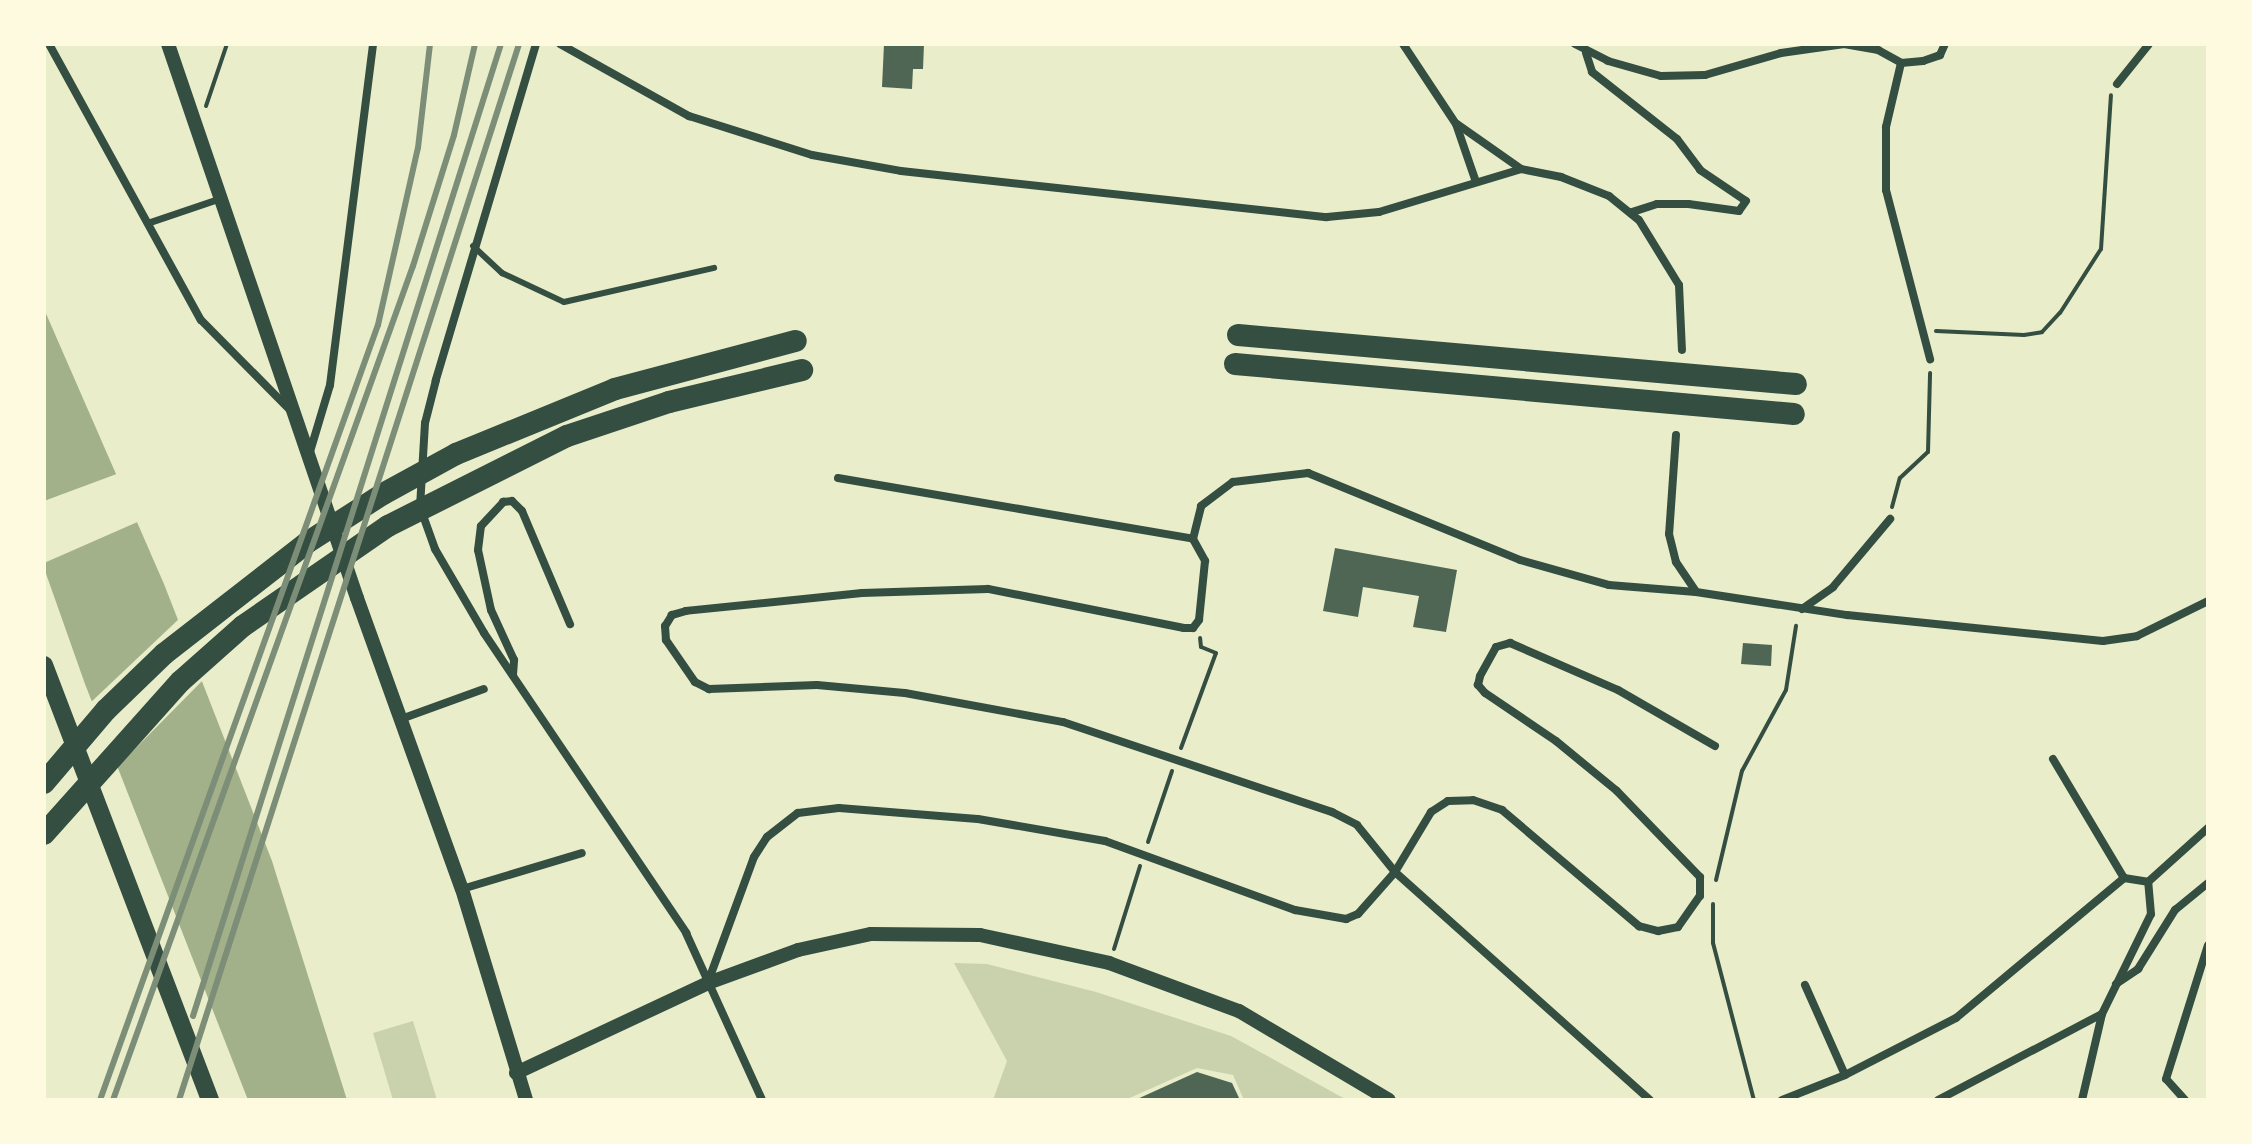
<!DOCTYPE html>
<html>
<head>
<meta charset="utf-8">
<style>
  body { margin:0 }
  #map { position:relative; width:2252px; height:1144px; overflow:hidden; background:#e9edc9; font-family:"Nunito Sans",sans-serif }
  div>[style] { position:absolute }
  [style*='--x'] { left:calc(var(--x)*1px); top:calc(var(--y)*1px); width:calc(var(--w)*1px); rotate:calc(var(--a)*1deg) }
  .green>* { inset:0; background:#cad2ad }
  .water>* { inset:0; background:#a3b18a }
  .pier>* { inset:0; background:#e9edc9 }
  .building>* { inset:0; background:#4f6655 }
  .path>* { height:4px; margin:-2px; padding:0 2px; transform-origin:2px; border-radius:2px; background:#344e41 }
  .service>* { height:6px; margin:-3px; padding:0 3px; transform-origin:3px; border-radius:3px; background:#344e41 }
  .pedestrian>* { height:7px; margin:-3.5px; padding:0 3.5px; transform-origin:3.5px; border-radius:3.5px; background:#344e41 }
  .minor>* { height:8px; margin:-4px; padding:0 4px; transform-origin:4px; border-radius:4px; background:#344e41 }
  .tertiary>* { height:14px; margin:-7px; padding:0 7px; transform-origin:7px; border-radius:7px; background:#344e41 }
  .primary>* { height:18px; margin:-9px; padding:0 9px; transform-origin:9px; border-radius:9px; background:#344e41 }
  .motorway>* { height:22px; margin:-11px; padding:0 11px; transform-origin:11px; border-radius:11px; background:#344e41 }
  .rail>* { height:6px; margin:-3px; padding:0 3px; transform-origin:3px; border-radius:3px; background:#7c8e77 }
  span { translate:-50% -50%; white-space:nowrap; text-align:center; line-height:1.15; -webkit-text-stroke:8px #fefae0; paint-order:stroke }
  .frame { position:absolute; inset:0; border:46px solid #fefae0; pointer-events:none }
</style>
</head>
<body>
<div id="map">
  <div class="green">
    <i style="clip-path:polygon(954px 963px,987px 964px,1096px 992px,1231px 1036px,1347px 1100px,1244px 1100px,1233px 1075px,1197px 1068px,1125px 1100px,993px 1100px,1007px 1061px)"></i>
    <i style="clip-path:polygon(413px 1021px,437px 1100px,393px 1100px,373px 1033px)"></i>
  </div>
  <div class="water">
    <i style="clip-path:polygon(44px 309px,164px 584px,272px 861px,347px 1100px,248px 1100px,85px 684px,44px 568px)"></i>
  </div>
  <div class="pier">
    <i style="clip-path:polygon(122px 472px,142px 520px,44px 563px,44px 501px)"></i>
    <i style="clip-path:polygon(181px 617px,205px 678px,115px 769px,89px 704px)"></i>
  </div>
  <div class="building">
    <i style="clip-path:polygon(884px 44px,924px 44px,923px 69px,913px 69px,912px 89px,882px 87px)"></i>
    <i style="clip-path:polygon(1335px 548px,1457px 570px,1446px 632px,1413px 627px,1419px 596px,1363px 587px,1358px 617px,1323px 611px)"></i>
    <i style="clip-path:polygon(1743px 643px,1772px 645px,1771px 666px,1741px 664px)"></i>
    <i style="clip-path:polygon(1197px 1072px,1232px 1083px,1240px 1100px,1135px 1100px)"></i>
  </div>
  <div class="path">
    <i style="--x:206;--y:106;--w:65;--a:-71.3"></i>
    <i style="--x:1936;--y:331;--w:88;--a:2.6"></i>
    <i style="--x:2024;--y:335;--w:18;--a:-9"></i>
    <i style="--x:2042;--y:332;--w:26;--a:-47"></i>
    <i style="--x:2060;--y:313;--w:76;--a:-57.4"></i>
    <i style="--x:2101;--y:249;--w:154;--a:-86.3"></i>
    <i style="--x:1892;--y:507;--w:30;--a:-75"></i>
    <i style="--x:1900;--y:478;--w:38;--a:-43"></i>
    <i style="--x:1928;--y:452;--w:79;--a:-88.5"></i>
    <i style="--x:1181;--y:748;--w:101;--a:-69.8"></i>
    <i style="--x:1216;--y:653;--w:16;--a:-158"></i>
    <i style="--x:1201;--y:647;--w:9;--a:-96"></i>
    <i style="--x:1148;--y:842;--w:75;--a:-71.3"></i>
    <i style="--x:1716;--y:880;--w:112;--a:-76.6"></i>
    <i style="--x:1742;--y:771;--w:92;--a:-61.5"></i>
    <i style="--x:1786;--y:690;--w:65;--a:-81.1"></i>
    <i style="--x:1713;--y:904;--w:39;--a:90"></i>
    <i style="--x:1713;--y:943;--w:162;--a:75.4"></i>
    <i style="--x:1114;--y:949;--w:87;--a:-72.6"></i>
  </div>
  <div class="service">
    <i style="--x:473;--y:246;--w:40;--a:43"></i>
    <i style="--x:502;--y:273;--w:68;--a:25.1"></i>
    <i style="--x:564;--y:302;--w:154;--a:-12.8"></i>
  </div>
  <div class="pedestrian">
    <i style="--x:147;--y:223;--w:78;--a:-18.7"></i>
  </div>
  <div class="minor">
    <i style="--x:49;--y:44;--w:315;--a:61.2"></i>
    <i style="--x:201;--y:320;--w:128;--a:45.3"></i>
    <i style="--x:536;--y:44;--w:351;--a:106.6"></i>
    <i style="--x:436;--y:380;--w:44;--a:104.3"></i>
    <i style="--x:425;--y:423;--w:84;--a:93.4"></i>
    <i style="--x:420;--y:507;--w:45;--a:70.3"></i>
    <i style="--x:435;--y:549;--w:97;--a:59.7"></i>
    <i style="--x:484;--y:633;--w:362;--a:56"></i>
    <i style="--x:686;--y:933;--w:183;--a:65.5"></i>
    <i style="--x:560;--y:44;--w:148;--a:29.2"></i>
    <i style="--x:689;--y:116;--w:129;--a:17.6"></i>
    <i style="--x:812;--y:155;--w:90;--a:10.2"></i>
    <i style="--x:901;--y:171;--w:428;--a:6.2"></i>
    <i style="--x:1327;--y:217;--w:52;--a:-5.5"></i>
    <i style="--x:1379;--y:212;--w:148;--a:-16.8"></i>
    <i style="--x:1521;--y:169;--w:41;--a:11.3"></i>
    <i style="--x:1561;--y:177;--w:52;--a:21.6"></i>
    <i style="--x:1609;--y:196;--w:38;--a:39"></i>
    <i style="--x:1639;--y:220;--w:76;--a:58.4"></i>
    <i style="--x:1679;--y:285;--w:65;--a:87.4"></i>
    <i style="--x:1403;--y:44;--w:96;--a:56.5"></i>
    <i style="--x:1456;--y:124;--w:61;--a:71"></i>
    <i style="--x:1575;--y:44;--w:37;--a:27"></i>
    <i style="--x:1608;--y:61;--w:55;--a:15.8"></i>
    <i style="--x:1661;--y:76;--w:44;--a:-1.3"></i>
    <i style="--x:1705;--y:75;--w:79;--a:-16.1"></i>
    <i style="--x:1781;--y:53;--w:64;--a:-8.1"></i>
    <i style="--x:1844;--y:44;--w:35;--a:10"></i>
    <i style="--x:1878;--y:50;--w:26;--a:29"></i>
    <i style="--x:1901;--y:63;--w:22;--a:-5"></i>
    <i style="--x:1923;--y:61;--w:18;--a:-19"></i>
    <i style="--x:1940;--y:55;--w:12;--a:-66"></i>
    <i style="--x:1586;--y:53;--w:20;--a:72"></i>
    <i style="--x:1592;--y:72;--w:108;--a:38.2"></i>
    <i style="--x:1677;--y:139;--w:39;--a:53"></i>
    <i style="--x:1700;--y:170;--w:55;--a:34"></i>
    <i style="--x:1746;--y:201;--w:12;--a:125"></i>
    <i style="--x:1739;--y:211;--w:51;--a:-172.2"></i>
    <i style="--x:1688;--y:204;--w:31;--a:180"></i>
    <i style="--x:1657;--y:204;--w:28;--a:162"></i>
    <i style="--x:1901;--y:63;--w:66;--a:103.2"></i>
    <i style="--x:1886;--y:127;--w:63;--a:90"></i>
    <i style="--x:1886;--y:190;--w:175;--a:75.4"></i>
    <i style="--x:2117;--y:84;--w:51;--a:-51.3"></i>
    <i style="--x:1457;--y:124;--w:78;--a:35.1"></i>
    <i style="--x:1676;--y:435;--w:99;--a:94"></i>
    <i style="--x:1669;--y:534;--w:29;--a:76"></i>
    <i style="--x:1676;--y:562;--w:36;--a:56"></i>
    <i style="--x:1696;--y:592;--w:153;--a:8.7"></i>
    <i style="--x:1847;--y:615;--w:257;--a:5.8"></i>
    <i style="--x:2103;--y:641;--w:34;--a:-8"></i>
    <i style="--x:2137;--y:636;--w:79;--a:-26.2"></i>
    <i style="--x:309;--y:455;--w:73;--a:-73.3"></i>
    <i style="--x:330;--y:385;--w:344;--a:-82.8"></i>
    <i style="--x:838;--y:478;--w:360;--a:9.7"></i>
    <i style="--x:1193;--y:539;--w:25;--a:61"></i>
    <i style="--x:1205;--y:561;--w:59;--a:95.8"></i>
    <i style="--x:1199;--y:620;--w:10;--a:127"></i>
    <i style="--x:1193;--y:628;--w:9;--a:180"></i>
    <i style="--x:1184;--y:628;--w:200;--a:-168.7"></i>
    <i style="--x:988;--y:589;--w:126;--a:178.2"></i>
    <i style="--x:862;--y:593;--w:177;--a:174.2"></i>
    <i style="--x:686;--y:611;--w:15;--a:164"></i>
    <i style="--x:672;--y:615;--w:13;--a:122"></i>
    <i style="--x:665;--y:626;--w:14;--a:86"></i>
    <i style="--x:666;--y:640;--w:51;--a:55.4"></i>
    <i style="--x:695;--y:682;--w:16;--a:27"></i>
    <i style="--x:709;--y:689;--w:108;--a:-2.1"></i>
    <i style="--x:817;--y:685;--w:88;--a:5.2"></i>
    <i style="--x:905;--y:693;--w:161;--a:10.4"></i>
    <i style="--x:1063;--y:722;--w:284;--a:18.5"></i>
    <i style="--x:1332;--y:812;--w:28;--a:27"></i>
    <i style="--x:1357;--y:825;--w:60;--a:51"></i>
    <i style="--x:1395;--y:872;--w:342;--a:41.8"></i>
    <i style="--x:1193;--y:539;--w:34;--a:-76"></i>
    <i style="--x:1201;--y:506;--w:40;--a:-37"></i>
    <i style="--x:1233;--y:482;--w:76;--a:-6.8"></i>
    <i style="--x:1308;--y:473;--w:229;--a:22.3"></i>
    <i style="--x:1520;--y:560;--w:92;--a:15.7"></i>
    <i style="--x:1609;--y:585;--w:87;--a:4.6"></i>
    <i style="--x:1802;--y:609;--w:38;--a:-35"></i>
    <i style="--x:1833;--y:587;--w:89;--a:-50"></i>
    <i style="--x:513;--y:675;--w:15;--a:-86"></i>
    <i style="--x:514;--y:660;--w:55;--a:-114.7"></i>
    <i style="--x:491;--y:610;--w:61;--a:-102.2"></i>
    <i style="--x:478;--y:550;--w:24;--a:-83"></i>
    <i style="--x:481;--y:526;--w:33;--a:-47"></i>
    <i style="--x:503;--y:502;--w:9;--a:-6"></i>
    <i style="--x:512;--y:501;--w:14;--a:45"></i>
    <i style="--x:522;--y:511;--w:123;--a:67"></i>
    <i style="--x:401;--y:719;--w:88;--a:-19.9"></i>
    <i style="--x:2053;--y:759;--w:139;--a:59.2"></i>
    <i style="--x:462;--y:889;--w:125;--a:-16.7"></i>
    <i style="--x:708;--y:982;--w:133;--a:-69.8"></i>
    <i style="--x:754;--y:857;--w:24;--a:-57"></i>
    <i style="--x:767;--y:837;--w:39;--a:-38"></i>
    <i style="--x:798;--y:813;--w:41;--a:-7"></i>
    <i style="--x:839;--y:808;--w:139;--a:4.5"></i>
    <i style="--x:978;--y:819;--w:129;--a:9.8"></i>
    <i style="--x:1105;--y:841;--w:202;--a:20"></i>
    <i style="--x:1295;--y:910;--w:52;--a:10"></i>
    <i style="--x:1346;--y:919;--w:13;--a:-23"></i>
    <i style="--x:1358;--y:914;--w:56;--a:-48.6"></i>
    <i style="--x:1395;--y:872;--w:70;--a:-59"></i>
    <i style="--x:1431;--y:812;--w:20;--a:-33"></i>
    <i style="--x:1448;--y:801;--w:25;--a:-2"></i>
    <i style="--x:1473;--y:800;--w:31;--a:19"></i>
    <i style="--x:1502;--y:810;--w:180;--a:40.3"></i>
    <i style="--x:1639;--y:926;--w:20;--a:15"></i>
    <i style="--x:1658;--y:931;--w:20;--a:-11"></i>
    <i style="--x:1678;--y:927;--w:38;--a:-55"></i>
    <i style="--x:1700;--y:896;--w:19;--a:-90"></i>
    <i style="--x:1700;--y:877;--w:120;--a:-134"></i>
    <i style="--x:1617;--y:791;--w:79;--a:-140.7"></i>
    <i style="--x:1556;--y:741;--w:86;--a:-145.9"></i>
    <i style="--x:1485;--y:693;--w:11;--a:-131"></i>
    <i style="--x:1478;--y:685;--w:9;--a:-77"></i>
    <i style="--x:1480;--y:676;--w:33;--a:-61"></i>
    <i style="--x:1496;--y:647;--w:15;--a:-16"></i>
    <i style="--x:1510;--y:643;--w:118;--a:23.5"></i>
    <i style="--x:1618;--y:690;--w:112;--a:30"></i>
    <i style="--x:2116;--y:984;--w:27;--a:-34"></i>
    <i style="--x:2138;--y:969;--w:70;--a:-57.9"></i>
    <i style="--x:2175;--y:910;--w:43;--a:-39.3"></i>
    <i style="--x:1805;--y:985;--w:98;--a:66"></i>
    <i style="--x:1782;--y:1100;--w:68;--a:-21.6"></i>
    <i style="--x:1845;--y:1075;--w:125;--a:-27.2"></i>
    <i style="--x:1956;--y:1018;--w:219;--a:-39.8"></i>
    <i style="--x:2124;--y:878;--w:24;--a:9"></i>
    <i style="--x:1938;--y:1100;--w:185;--a:-27.7"></i>
    <i style="--x:2102;--y:1014;--w:111;--a:-63.9"></i>
    <i style="--x:2151;--y:914;--w:32;--a:-95"></i>
    <i style="--x:2148;--y:882;--w:81;--a:-42"></i>
    <i style="--x:2082;--y:1100;--w:88;--a:-76.9"></i>
    <i style="--x:2185;--y:1100;--w:28;--a:-132"></i>
    <i style="--x:2166;--y:1079;--w:140;--a:-72.6"></i>
  </div>
  <div class="tertiary">
    <i style="--x:168;--y:44;--w:585;--a:71.16"></i>
    <i style="--x:357;--y:598;--w:309;--a:70.2"></i>
    <i style="--x:462;--y:889;--w:220;--a:73.1"></i>
    <i style="--x:516;--y:1073;--w:212;--a:-25.1"></i>
    <i style="--x:708;--y:983;--w:96;--a:-20.1"></i>
    <i style="--x:798;--y:950;--w:75;--a:-12.4"></i>
    <i style="--x:871;--y:934;--w:109;--a:0.5"></i>
    <i style="--x:980;--y:935;--w:132;--a:12.2"></i>
    <i style="--x:1109;--y:963;--w:139;--a:20.3"></i>
    <i style="--x:1239;--y:1011;--w:174;--a:30.7"></i>
  </div>
  <div class="primary">
    <i style="--x:44;--y:665;--w:466;--a:69.1"></i>
  </div>
  <div class="motorway">
    <i style="--x:1238;--y:335;--w:560;--a:5.02"></i>
    <i style="--x:1235;--y:364;--w:561;--a:5.11"></i>
    <i style="--x:44;--y:783;--w:96;--a:-49.7"></i>
    <i style="--x:106;--y:710;--w:81;--a:-44"></i>
    <i style="--x:164;--y:654;--w:182;--a:-37.9"></i>
    <i style="--x:308;--y:542;--w:89;--a:-32.6"></i>
    <i style="--x:383;--y:494;--w:83;--a:-28.7"></i>
    <i style="--x:456;--y:454;--w:172;--a:-22.2"></i>
    <i style="--x:615;--y:389;--w:187;--a:-14.9"></i>
    <i style="--x:44;--y:834;--w:205;--a:-48.2"></i>
    <i style="--x:181;--y:681;--w:83;--a:-41.6"></i>
    <i style="--x:243;--y:626;--w:176;--a:-34.6"></i>
    <i style="--x:388;--y:526;--w:200;--a:-26.7"></i>
    <i style="--x:567;--y:436;--w:108;--a:-18.4"></i>
    <i style="--x:669;--y:402;--w:137;--a:-13.5"></i>
  </div>
  <div class="rail">
    <i style="--x:193;--y:1016;--w:1020;--a:-72.42"></i>
    <i style="--x:100;--y:1100;--w:823;--a:-70.27"></i>
    <i style="--x:378;--y:325;--w:181;--a:-77.3"></i>
    <i style="--x:418;--y:148;--w:105;--a:-83.4"></i>
    <i style="--x:113;--y:1100;--w:886;--a:-70.22"></i>
    <i style="--x:413;--y:266;--w:137;--a:-72.6"></i>
    <i style="--x:454;--y:135;--w:93;--a:-77"></i>
    <i style="--x:179;--y:1100;--w:1109;--a:-72.15"></i>
  </div>
  <div class="frame"></div>
</div>
</body>
</html>
